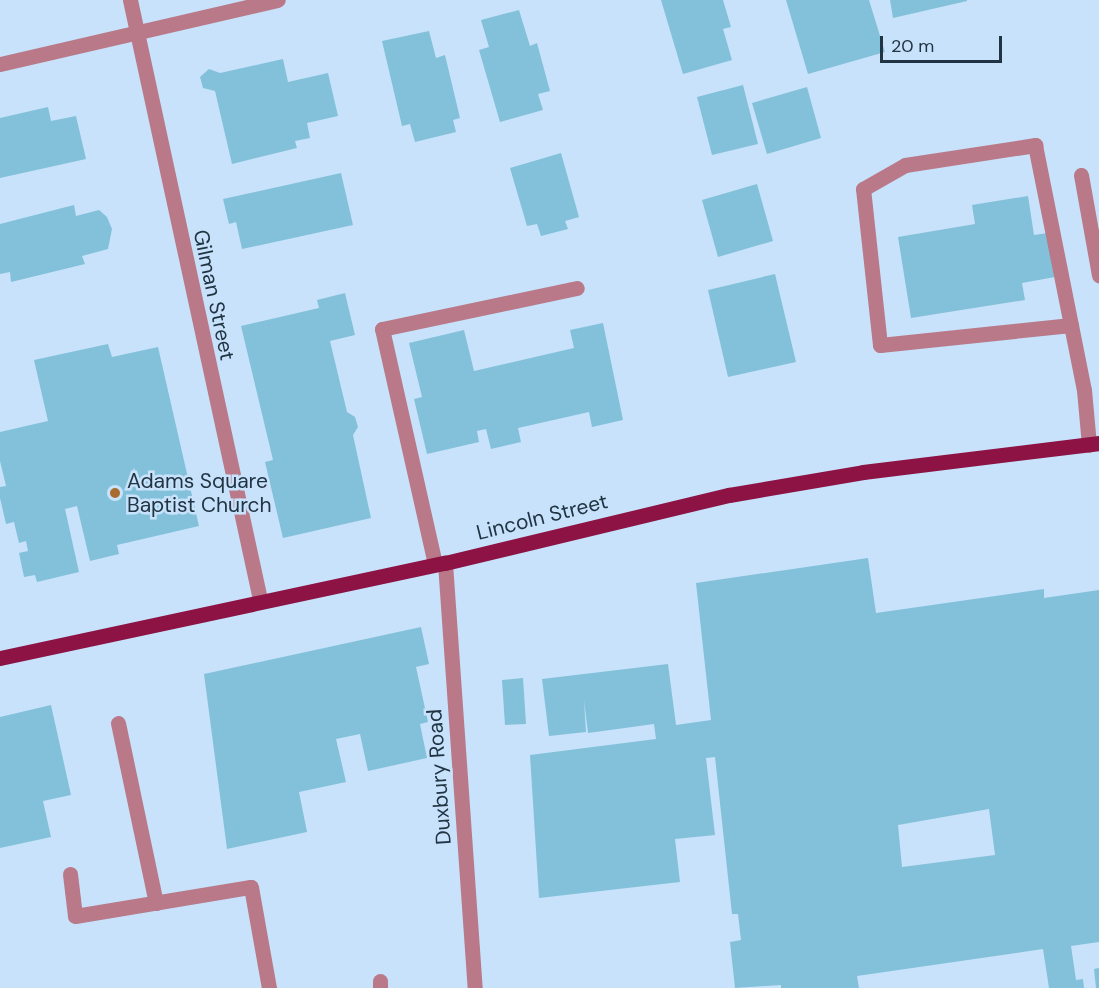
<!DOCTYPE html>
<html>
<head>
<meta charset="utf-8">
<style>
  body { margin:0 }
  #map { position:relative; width:1099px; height:988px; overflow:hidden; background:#c7e2fa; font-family:"DM Sans",sans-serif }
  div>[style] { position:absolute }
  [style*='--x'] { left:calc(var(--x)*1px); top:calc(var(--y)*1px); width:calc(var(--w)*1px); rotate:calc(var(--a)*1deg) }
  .building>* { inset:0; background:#83c1da }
  .minor>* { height:15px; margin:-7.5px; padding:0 7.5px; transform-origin:7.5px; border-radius:7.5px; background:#b97988 }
  .major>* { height:15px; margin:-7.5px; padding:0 7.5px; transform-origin:7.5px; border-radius:7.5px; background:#8c1343 }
  .dots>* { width:16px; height:16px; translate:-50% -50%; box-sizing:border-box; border:3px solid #c7e2fa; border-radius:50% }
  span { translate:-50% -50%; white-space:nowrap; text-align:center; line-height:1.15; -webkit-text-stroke:5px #c7e2fa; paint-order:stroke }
  .street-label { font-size:21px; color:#213443 }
  .poi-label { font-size:21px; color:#213443 }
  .left { translate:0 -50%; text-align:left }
  .scale { position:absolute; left:880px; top:36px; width:122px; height:27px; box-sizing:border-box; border:3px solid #213443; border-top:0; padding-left:8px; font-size:18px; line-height:21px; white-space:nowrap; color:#213443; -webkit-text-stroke:4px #c7e2fa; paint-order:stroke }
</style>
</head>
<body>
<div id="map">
  <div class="building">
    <i style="clip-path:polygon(661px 0,723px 0,731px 27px,723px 29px,732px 60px,683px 74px)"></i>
    <i style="clip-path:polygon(786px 0,869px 0,885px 52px,808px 74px)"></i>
    <i style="clip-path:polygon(890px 0,967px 0,967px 1px,893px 18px)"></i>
    <i style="clip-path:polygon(519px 10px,530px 46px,537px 43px,550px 91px,538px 94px,543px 110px,500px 122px,479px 50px,489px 47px,481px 20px)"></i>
    <i style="clip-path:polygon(429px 31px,436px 58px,445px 55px,460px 118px,453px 120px,456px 132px,415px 142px,410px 124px,402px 126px,382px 41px)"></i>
    <i style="clip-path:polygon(283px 59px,288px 82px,328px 73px,338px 116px,307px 123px,310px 138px,295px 141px,297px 148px,232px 164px,215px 91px,203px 88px,200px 77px,209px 69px,220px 73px)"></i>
    <i style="clip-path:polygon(743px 85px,758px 144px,712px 155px,697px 97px)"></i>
    <i style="clip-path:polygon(807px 87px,821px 138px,767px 154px,752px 103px)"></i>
    <i style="clip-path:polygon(48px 107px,51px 121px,76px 116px,86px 159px,0 178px,0 118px)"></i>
    <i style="clip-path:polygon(561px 153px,579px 217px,565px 221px,568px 229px,541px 236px,537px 224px,527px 226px,510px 168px)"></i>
    <i style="clip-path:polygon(341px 173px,353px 225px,242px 249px,236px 222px,229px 224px,223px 199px)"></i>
    <i style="clip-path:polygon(757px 184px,773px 241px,718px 257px,702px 200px)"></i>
    <i style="clip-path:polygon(1028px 196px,1034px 235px,1048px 233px,1055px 277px,1022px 283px,1025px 300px,911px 318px,898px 237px,975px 224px,972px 205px)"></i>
    <i style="clip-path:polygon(74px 205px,76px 216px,99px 210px,107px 217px,112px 229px,108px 249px,82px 256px,85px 264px,11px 282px,10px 272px,0 274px,0 224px)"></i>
    <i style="clip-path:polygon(775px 274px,796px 362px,728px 377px,708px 290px)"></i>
    <i style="clip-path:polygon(345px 293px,355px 335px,330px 341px,347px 412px,355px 417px,358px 427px,353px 435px,371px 518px,283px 538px,265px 462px,273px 460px,241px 326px,319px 308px,317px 300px)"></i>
    <i style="clip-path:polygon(603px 323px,623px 420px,592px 427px,589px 412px,518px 428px,521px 442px,491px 449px,486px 429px,477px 431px,479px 442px,427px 454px,414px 399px,422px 397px,409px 343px,464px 330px,474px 371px,574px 348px,570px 330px)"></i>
    <i style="clip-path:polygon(108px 344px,112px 357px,158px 347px,199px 526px,117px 545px,119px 554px,90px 561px,77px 506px,65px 509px,79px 572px,37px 582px,35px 575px,24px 577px,19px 553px,28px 551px,26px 541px,19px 543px,14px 522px,6px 524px,0 498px,0 487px,6px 486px,0 461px,0 432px,48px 421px,34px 360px)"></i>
    <i style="clip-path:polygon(evenodd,868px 558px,876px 613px,1044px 589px,1044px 598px,1099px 590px,1099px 942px,1071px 946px,1076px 980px,1083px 979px,1084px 988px,1049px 988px,1043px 949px,857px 976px,859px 988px,781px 988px,781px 985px,735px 988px,730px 942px,741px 940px,738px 914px,732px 914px,715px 757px,706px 758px,715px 835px,675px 839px,680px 882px,539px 898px,530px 755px,656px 739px,654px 724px,588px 733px,584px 700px,586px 732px,549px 736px,542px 679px,668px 664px,676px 725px,711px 720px,696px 583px,868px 558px,989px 809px,995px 855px,902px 867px,898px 825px,989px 809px)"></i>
    <i style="clip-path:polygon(421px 627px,429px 664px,416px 667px,428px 722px,420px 724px,427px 758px,368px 771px,360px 734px,336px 739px,346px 782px,299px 792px,307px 832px,227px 849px,204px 674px)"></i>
    <i style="clip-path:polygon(523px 678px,526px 724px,505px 725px,502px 680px)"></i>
    <i style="clip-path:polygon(51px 705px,71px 795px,43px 801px,51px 837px,0 848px,0 717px)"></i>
    <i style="clip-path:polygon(1099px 968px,1099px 988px,1096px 988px,1094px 969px)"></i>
  </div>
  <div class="minor">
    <i style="--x:130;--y:0;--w:613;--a:77.76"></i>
    <i style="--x:0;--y:64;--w:285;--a:-13"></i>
    <i style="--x:1081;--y:175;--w:102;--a:79.8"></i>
    <i style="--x:1071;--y:325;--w:192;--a:174"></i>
    <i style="--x:880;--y:345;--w:157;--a:-96.2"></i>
    <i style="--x:863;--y:189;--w:48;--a:-29.7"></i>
    <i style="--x:905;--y:165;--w:132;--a:-8.7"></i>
    <i style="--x:1035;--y:145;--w:250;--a:78.7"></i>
    <i style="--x:1084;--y:390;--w:55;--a:84.8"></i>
    <i style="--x:445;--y:563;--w:426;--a:86"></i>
    <i style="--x:435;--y:564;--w:241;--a:-102.7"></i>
    <i style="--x:382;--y:329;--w:199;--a:-11.9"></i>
    <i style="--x:118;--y:723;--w:184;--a:78.1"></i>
    <i style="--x:70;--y:874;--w:42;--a:83.2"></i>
    <i style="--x:75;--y:916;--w:178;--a:-9.4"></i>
    <i style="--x:251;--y:887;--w:103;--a:79.9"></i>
    <i style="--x:380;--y:988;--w:7;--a:-90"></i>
  </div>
  <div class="major">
    <i style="--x:0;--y:658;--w:455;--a:-12.1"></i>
    <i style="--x:445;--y:563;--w:292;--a:-13.5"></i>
    <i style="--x:729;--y:495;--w:136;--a:-9.7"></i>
    <i style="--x:863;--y:472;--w:238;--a:-7"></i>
  </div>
  <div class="dots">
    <i style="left:115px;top:493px;background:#a86d2e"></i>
  </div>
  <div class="street-label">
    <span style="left:214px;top:295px;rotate:78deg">Gilman Street</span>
    <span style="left:542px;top:517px;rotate:-14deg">Lincoln Street</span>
    <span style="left:439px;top:777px;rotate:-94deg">Duxbury Road</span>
  </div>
  <div class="poi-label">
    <span class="left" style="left:127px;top:493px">Adams Square<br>Baptist Church</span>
  </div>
  <div class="scale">20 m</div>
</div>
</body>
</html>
